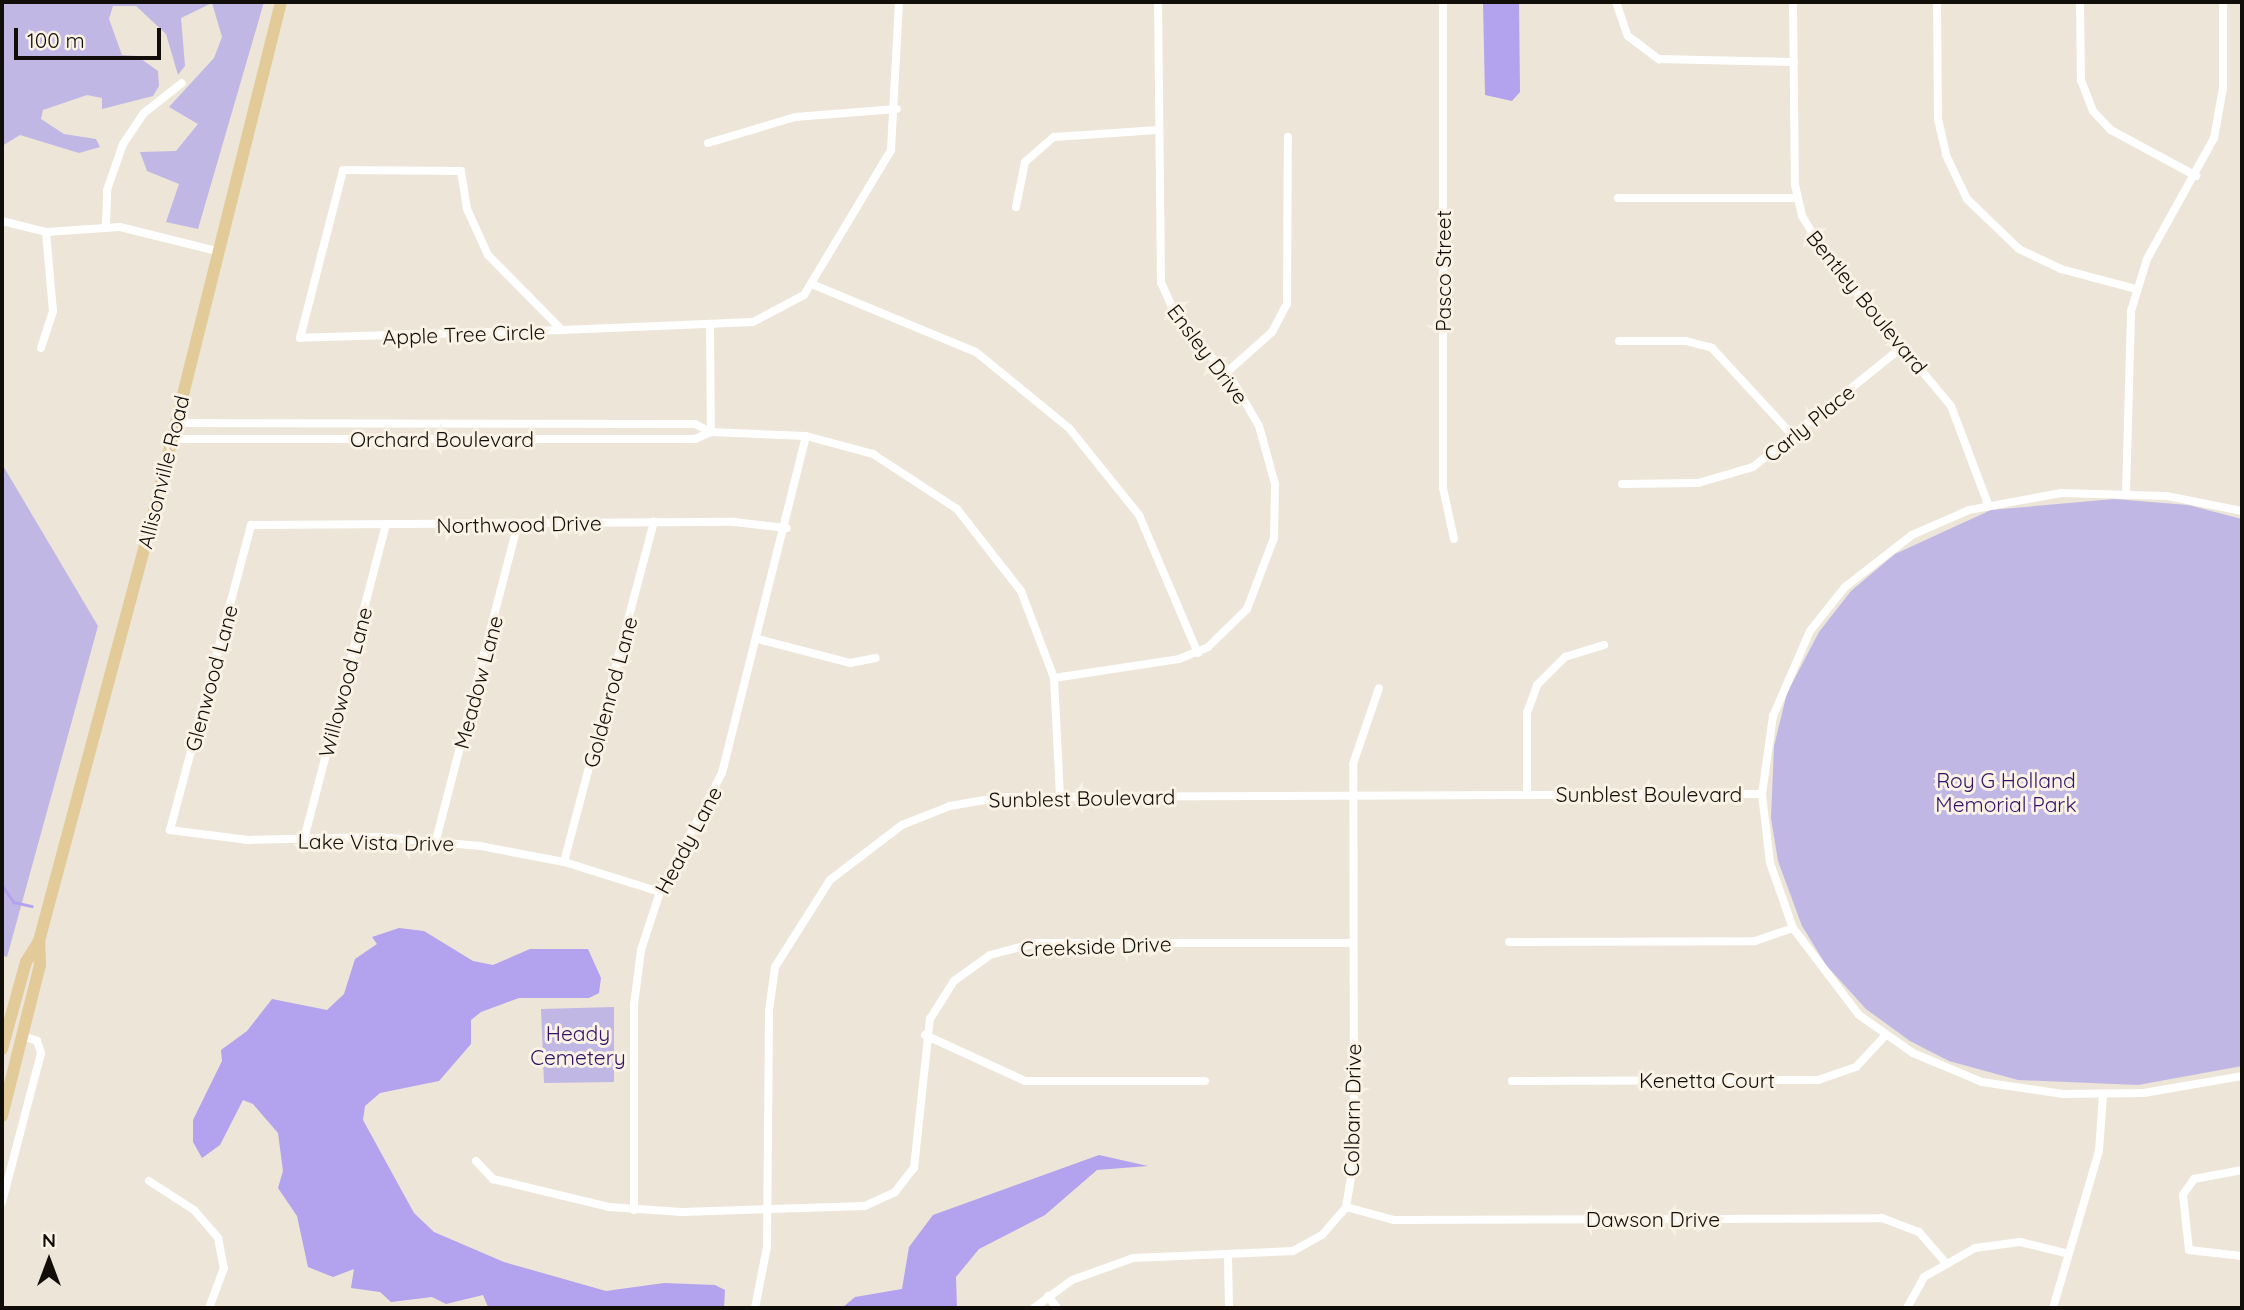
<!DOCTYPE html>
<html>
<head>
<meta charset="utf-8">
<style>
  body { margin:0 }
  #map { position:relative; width:2244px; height:1310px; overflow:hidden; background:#ece5d8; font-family:Quicksand,sans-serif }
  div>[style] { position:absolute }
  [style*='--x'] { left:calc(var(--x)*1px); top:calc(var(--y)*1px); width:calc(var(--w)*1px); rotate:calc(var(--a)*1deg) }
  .green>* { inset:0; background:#c1b7e5 }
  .water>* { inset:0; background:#b3a2ed }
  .stream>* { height:2.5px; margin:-1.25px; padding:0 1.25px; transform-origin:1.25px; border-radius:1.25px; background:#b3a2ed }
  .street>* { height:8px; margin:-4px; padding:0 4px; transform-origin:4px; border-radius:4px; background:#fff }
  .primary>* { height:12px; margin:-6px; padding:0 6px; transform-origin:6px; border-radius:6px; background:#e2ca99 }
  span { translate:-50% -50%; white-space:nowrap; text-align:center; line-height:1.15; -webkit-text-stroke:6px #f9f2e5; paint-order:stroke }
  .street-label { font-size:21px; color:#110e0a }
  .park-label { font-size:21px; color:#351268 }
  .frame { position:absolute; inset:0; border:4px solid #110e0a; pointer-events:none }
  .north { position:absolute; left:14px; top:1226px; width:70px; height:70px; -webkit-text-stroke:5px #f9f2e5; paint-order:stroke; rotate:0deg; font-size:19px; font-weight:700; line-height:28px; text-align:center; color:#110e0a }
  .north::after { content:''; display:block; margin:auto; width:24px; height:32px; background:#110e0a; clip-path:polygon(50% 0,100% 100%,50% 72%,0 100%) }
  .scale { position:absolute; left:14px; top:28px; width:147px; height:32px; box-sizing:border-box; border:4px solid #110e0a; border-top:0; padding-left:9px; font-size:21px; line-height:24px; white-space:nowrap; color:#110e0a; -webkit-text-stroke:5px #f9f2e5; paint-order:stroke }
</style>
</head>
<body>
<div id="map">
  <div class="green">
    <i style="clip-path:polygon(2px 2px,264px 2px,198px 229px,166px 222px,179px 184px,147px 171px,140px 152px,176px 151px,198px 124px,169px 107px,214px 58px,222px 37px,212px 3px,181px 18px,185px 66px,178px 75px,166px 34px,136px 6px,113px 6px,109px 19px,122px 55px,137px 56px,158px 71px,159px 86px,153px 96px,102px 109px,102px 98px,87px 95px,43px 110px,41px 119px,64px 134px,96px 139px,100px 147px,79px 153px,20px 135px,2px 146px)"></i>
    <i style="clip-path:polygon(2px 464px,98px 626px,7px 957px,2px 955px)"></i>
    <i style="clip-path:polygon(2114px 499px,2188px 505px,2242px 519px,2242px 1066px,2138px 1085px,2018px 1080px,1949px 1061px,1910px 1041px,1866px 1009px,1826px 965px,1802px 926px,1778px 861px,1771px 818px,1774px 746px,1787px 693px,1819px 632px,1851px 591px,1895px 554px,1991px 510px)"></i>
    <i style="clip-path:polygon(614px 1007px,614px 1082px,544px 1083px,541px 1009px)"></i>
  </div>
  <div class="water">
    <i style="clip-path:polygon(1483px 2px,1519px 2px,1520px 92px,1512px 101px,1485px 95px)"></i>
    <i style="clip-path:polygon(399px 928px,424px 931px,473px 961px,493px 965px,530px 949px,588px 949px,601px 978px,599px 993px,589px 998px,519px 998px,481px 1012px,471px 1020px,471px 1044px,439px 1081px,380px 1093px,365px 1106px,363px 1120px,414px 1213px,434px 1232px,504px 1262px,606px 1291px,664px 1283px,715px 1285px,725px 1290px,724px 1308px,506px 1308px,488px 1307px,483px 1295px,446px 1304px,432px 1297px,391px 1302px,380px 1292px,351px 1288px,354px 1269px,333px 1277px,308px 1267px,297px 1216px,278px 1188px,283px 1171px,278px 1133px,253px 1104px,243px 1100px,220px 1145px,202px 1158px,193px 1142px,193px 1120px,222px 1061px,221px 1050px,247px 1031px,272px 999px,327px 1010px,344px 994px,355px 959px,377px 944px,372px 937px)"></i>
    <i style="clip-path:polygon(1099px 1155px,1148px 1166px,1097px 1170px,1045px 1215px,979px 1249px,956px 1277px,957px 1308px,842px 1308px,855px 1297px,902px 1289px,909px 1247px,933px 1215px)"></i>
  </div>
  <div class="stream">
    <i style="--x:2;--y:885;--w:21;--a:55"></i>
    <i style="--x:14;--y:902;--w:18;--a:13"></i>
  </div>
  <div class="street">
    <i style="--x:1443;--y:2;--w:486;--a:90"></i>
    <i style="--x:1443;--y:488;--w:52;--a:77.8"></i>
    <i style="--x:1616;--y:2;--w:36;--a:71"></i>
    <i style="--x:1628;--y:36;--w:39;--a:37"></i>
    <i style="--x:1659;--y:59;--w:135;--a:1.3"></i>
    <i style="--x:1793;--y:2;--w:183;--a:89.4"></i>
    <i style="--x:1795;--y:185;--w:32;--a:77"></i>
    <i style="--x:1802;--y:216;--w:52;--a:58.5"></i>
    <i style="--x:1829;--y:260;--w:190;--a:50.1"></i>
    <i style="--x:1951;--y:406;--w:105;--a:69.3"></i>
    <i style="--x:1937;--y:2;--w:117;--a:89.5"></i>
    <i style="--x:1938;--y:119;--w:37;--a:77"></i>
    <i style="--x:1946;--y:155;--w:49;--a:64.5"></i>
    <i style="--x:1967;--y:199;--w:72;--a:43.9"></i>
    <i style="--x:2019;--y:249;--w:47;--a:25.5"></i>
    <i style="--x:2061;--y:269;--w:78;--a:14.9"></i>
    <i style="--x:2080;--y:2;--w:78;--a:89.3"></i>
    <i style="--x:2081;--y:80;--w:33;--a:69"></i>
    <i style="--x:2093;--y:111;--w:26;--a:47"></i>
    <i style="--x:2111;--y:130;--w:97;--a:28.4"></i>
    <i style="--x:708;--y:143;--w:91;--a:-16.6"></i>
    <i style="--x:795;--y:117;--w:102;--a:-4.5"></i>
    <i style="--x:343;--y:170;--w:118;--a:0.5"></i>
    <i style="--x:461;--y:171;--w:38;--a:81"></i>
    <i style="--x:467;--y:209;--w:51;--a:65.5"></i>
    <i style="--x:488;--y:255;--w:105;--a:45.4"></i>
    <i style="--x:562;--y:330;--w:262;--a:178.3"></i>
    <i style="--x:300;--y:338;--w:173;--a:-75.6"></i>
    <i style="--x:1618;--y:198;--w:178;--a:0"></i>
    <i style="--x:1016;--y:207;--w:46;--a:-78.7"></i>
    <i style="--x:1025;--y:162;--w:38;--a:-41"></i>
    <i style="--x:1054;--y:137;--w:104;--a:-3.9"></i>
    <i style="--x:2;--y:221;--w:45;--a:14"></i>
    <i style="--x:46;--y:232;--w:74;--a:-3.9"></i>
    <i style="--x:120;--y:227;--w:99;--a:14"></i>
    <i style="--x:106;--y:226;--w:36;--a:-88"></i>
    <i style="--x:107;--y:190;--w:49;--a:-70.8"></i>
    <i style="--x:123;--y:144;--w:37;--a:-56"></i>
    <i style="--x:144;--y:113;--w:48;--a:-38.3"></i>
    <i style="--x:814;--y:285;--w:175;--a:22.5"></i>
    <i style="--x:976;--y:352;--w:120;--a:39.3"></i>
    <i style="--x:1069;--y:428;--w:112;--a:51.2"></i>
    <i style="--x:1139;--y:515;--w:150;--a:66.9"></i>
    <i style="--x:710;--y:325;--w:107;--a:89.5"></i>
    <i style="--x:562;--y:330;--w:191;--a:-2.4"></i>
    <i style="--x:753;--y:322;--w:58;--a:-27.9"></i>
    <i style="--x:804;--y:295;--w:169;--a:-59"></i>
    <i style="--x:891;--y:150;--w:148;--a:-86.9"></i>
    <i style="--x:1619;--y:341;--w:67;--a:0"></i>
    <i style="--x:1686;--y:341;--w:27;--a:15"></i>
    <i style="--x:1712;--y:348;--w:122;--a:47.3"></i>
    <i style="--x:41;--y:348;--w:39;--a:-72"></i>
    <i style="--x:53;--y:311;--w:79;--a:-95.1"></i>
    <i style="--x:1226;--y:373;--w:62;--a:-41.7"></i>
    <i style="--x:1272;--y:332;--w:32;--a:-62"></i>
    <i style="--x:1287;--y:304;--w:167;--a:-89.7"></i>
    <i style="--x:176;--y:423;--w:519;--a:0.11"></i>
    <i style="--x:695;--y:424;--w:18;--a:27"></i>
    <i style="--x:711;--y:432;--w:95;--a:2.4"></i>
    <i style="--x:806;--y:436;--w:69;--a:15"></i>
    <i style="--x:873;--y:454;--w:100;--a:33.2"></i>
    <i style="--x:957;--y:509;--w:104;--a:52"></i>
    <i style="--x:1021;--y:591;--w:93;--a:69.2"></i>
    <i style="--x:1054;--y:678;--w:119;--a:87.1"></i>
    <i style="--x:171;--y:439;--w:524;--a:0"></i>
    <i style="--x:695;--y:439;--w:17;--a:-24"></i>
    <i style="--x:1622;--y:484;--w:76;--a:-0.8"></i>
    <i style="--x:1698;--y:483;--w:57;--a:-16.2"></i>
    <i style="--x:1753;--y:467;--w:191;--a:-38.8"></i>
    <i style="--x:2126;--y:493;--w:182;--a:-88.4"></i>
    <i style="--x:2131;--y:311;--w:54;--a:-72.9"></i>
    <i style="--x:2147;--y:259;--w:138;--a:-61"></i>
    <i style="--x:2214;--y:138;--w:51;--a:-79.8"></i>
    <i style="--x:2223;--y:88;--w:86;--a:-90"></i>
    <i style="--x:2242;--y:511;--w:76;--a:-168.7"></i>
    <i style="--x:2167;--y:496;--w:106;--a:-178.4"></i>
    <i style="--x:2061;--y:493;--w:94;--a:169.5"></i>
    <i style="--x:1969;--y:510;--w:62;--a:156.3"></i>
    <i style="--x:1912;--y:535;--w:85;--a:142.2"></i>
    <i style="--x:1845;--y:587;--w:56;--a:128.5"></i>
    <i style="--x:1810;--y:631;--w:93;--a:113.5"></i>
    <i style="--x:1773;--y:716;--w:79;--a:98"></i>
    <i style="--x:1762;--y:794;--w:69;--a:83.4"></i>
    <i style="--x:1770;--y:863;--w:69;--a:70.5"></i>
    <i style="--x:1793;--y:928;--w:109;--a:52.8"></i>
    <i style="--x:1859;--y:1015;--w:66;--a:35.1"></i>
    <i style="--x:1913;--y:1053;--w:75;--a:22.8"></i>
    <i style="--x:1982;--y:1082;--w:82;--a:8.4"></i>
    <i style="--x:2063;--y:1094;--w:81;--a:-0.7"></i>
    <i style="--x:2144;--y:1093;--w:99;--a:-9.8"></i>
    <i style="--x:758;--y:639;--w:95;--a:14.6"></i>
    <i style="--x:850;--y:663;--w:26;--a:-11"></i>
    <i style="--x:1054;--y:678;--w:126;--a:-8.6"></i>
    <i style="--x:1179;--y:659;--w:31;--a:-22"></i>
    <i style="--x:1208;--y:647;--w:54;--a:-44.3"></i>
    <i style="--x:1247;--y:609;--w:76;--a:-69.2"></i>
    <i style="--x:1274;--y:538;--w:54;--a:-88.9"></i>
    <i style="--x:1275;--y:484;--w:60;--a:-105.4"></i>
    <i style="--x:1259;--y:426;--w:50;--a:-120.2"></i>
    <i style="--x:1234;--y:383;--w:89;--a:-130.9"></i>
    <i style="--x:1176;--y:316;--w:36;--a:-114"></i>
    <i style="--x:1161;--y:283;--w:281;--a:-90.6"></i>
    <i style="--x:1527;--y:794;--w:81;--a:-90"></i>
    <i style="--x:1527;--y:713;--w:30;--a:-70"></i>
    <i style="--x:1537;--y:685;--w:40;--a:-45"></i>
    <i style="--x:1565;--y:657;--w:41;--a:-17.1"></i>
    <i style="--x:304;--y:839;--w:325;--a:-75.4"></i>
    <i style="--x:436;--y:840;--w:326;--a:-75.5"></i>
    <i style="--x:564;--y:862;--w:352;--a:-75.2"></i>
    <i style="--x:660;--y:892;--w:101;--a:-162.6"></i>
    <i style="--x:564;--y:862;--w:86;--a:-169.2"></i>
    <i style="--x:480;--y:846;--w:101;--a:-174.9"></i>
    <i style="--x:379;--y:837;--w:131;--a:178.7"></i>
    <i style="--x:248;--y:840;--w:79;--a:-172.7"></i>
    <i style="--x:170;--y:830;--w:316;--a:-75.1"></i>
    <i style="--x:251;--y:525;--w:483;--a:-0.4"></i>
    <i style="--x:734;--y:522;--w:53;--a:6.5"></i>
    <i style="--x:1509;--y:942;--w:246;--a:-0.2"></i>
    <i style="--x:1755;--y:941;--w:40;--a:-18.9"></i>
    <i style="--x:925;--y:1035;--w:110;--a:24.7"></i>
    <i style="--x:1025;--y:1081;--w:180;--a:0"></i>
    <i style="--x:1512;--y:1081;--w:306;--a:-0.2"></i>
    <i style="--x:1818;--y:1080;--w:40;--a:-18.9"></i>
    <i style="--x:1856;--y:1067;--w:42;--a:-46.9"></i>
    <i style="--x:476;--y:1161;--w:25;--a:47"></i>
    <i style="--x:493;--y:1179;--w:119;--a:13.6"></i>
    <i style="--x:609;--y:1207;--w:73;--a:3.9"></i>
    <i style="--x:682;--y:1212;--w:183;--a:-1.9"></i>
    <i style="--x:865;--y:1206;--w:33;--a:-25"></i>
    <i style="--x:895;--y:1192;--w:31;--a:-52"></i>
    <i style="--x:914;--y:1168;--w:150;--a:-83.9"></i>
    <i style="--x:930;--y:1019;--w:45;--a:-57.7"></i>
    <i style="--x:954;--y:981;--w:44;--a:-35.8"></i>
    <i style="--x:990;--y:955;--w:48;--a:-14.6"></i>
    <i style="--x:1036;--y:943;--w:317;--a:0"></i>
    <i style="--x:2242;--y:1170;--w:49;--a:169.4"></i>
    <i style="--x:2194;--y:1179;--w:19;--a:125"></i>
    <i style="--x:2183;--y:1195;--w:55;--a:83.8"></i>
    <i style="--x:2189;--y:1250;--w:53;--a:6.5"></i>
    <i style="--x:149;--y:1181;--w:54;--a:32.8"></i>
    <i style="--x:194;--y:1210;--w:37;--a:49"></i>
    <i style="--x:218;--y:1238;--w:31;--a:79"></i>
    <i style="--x:224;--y:1268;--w:43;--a:110.6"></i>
    <i style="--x:2;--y:1202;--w:154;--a:-75.3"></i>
    <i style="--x:41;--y:1053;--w:13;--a:-108"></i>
    <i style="--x:37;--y:1041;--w:15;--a:-160"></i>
    <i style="--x:1346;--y:1207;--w:50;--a:15.2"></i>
    <i style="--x:1394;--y:1220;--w:488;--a:-0.2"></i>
    <i style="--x:1882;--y:1218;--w:40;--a:21"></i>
    <i style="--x:1919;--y:1232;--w:40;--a:49"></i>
    <i style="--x:634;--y:1210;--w:205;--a:-90"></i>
    <i style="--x:634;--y:1005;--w:55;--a:-82.7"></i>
    <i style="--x:641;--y:950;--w:61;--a:-71.9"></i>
    <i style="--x:660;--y:892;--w:134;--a:-62.5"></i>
    <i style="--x:722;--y:773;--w:347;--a:-76"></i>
    <i style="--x:1228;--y:1256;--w:52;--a:88.9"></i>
    <i style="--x:1048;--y:1296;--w:15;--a:53"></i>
    <i style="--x:755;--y:1308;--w:62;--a:-78.9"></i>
    <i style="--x:767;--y:1247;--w:236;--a:-89.5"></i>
    <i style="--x:769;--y:1011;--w:44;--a:-82.2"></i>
    <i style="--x:775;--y:967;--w:103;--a:-57.7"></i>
    <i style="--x:830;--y:880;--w:91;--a:-37.4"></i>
    <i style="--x:902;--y:825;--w:52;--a:-21.6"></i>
    <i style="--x:950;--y:806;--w:53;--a:-9.8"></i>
    <i style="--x:1002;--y:797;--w:760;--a:-0.23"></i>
    <i style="--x:1034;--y:1308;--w:47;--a:-36.4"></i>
    <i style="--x:1072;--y:1280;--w:65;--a:-19.8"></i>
    <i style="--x:1133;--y:1258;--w:160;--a:-2.5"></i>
    <i style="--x:1293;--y:1251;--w:33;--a:-29"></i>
    <i style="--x:1322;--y:1235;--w:37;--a:-49"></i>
    <i style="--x:1346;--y:1207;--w:48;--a:-80.3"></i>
    <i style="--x:1354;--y:1160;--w:396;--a:-90.1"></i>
    <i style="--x:1353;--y:764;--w:80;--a:-71.1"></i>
    <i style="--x:1907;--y:1308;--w:35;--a:-61"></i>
    <i style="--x:1924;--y:1277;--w:59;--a:-29.6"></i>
    <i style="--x:1975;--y:1248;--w:45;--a:-7.6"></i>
    <i style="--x:2020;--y:1242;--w:46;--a:13.7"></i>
    <i style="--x:2053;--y:1308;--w:164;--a:-73.7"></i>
    <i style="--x:2099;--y:1151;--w:56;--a:-85.9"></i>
  </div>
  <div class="primary">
    <i style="--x:2;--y:1049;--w:90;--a:-74.6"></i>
    <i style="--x:26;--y:962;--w:25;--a:-58"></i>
    <i style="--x:39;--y:941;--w:420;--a:-75"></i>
    <i style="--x:148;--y:535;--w:549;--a:-75.99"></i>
    <i style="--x:2;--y:1116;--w:156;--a:-75.9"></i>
    <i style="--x:40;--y:965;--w:23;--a:-92"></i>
  </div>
  <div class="street-label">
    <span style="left:1443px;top:271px;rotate:-90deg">Pasco Street</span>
    <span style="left:1867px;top:302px;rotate:51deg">Bentley Boulevard</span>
    <span style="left:464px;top:334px;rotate:-2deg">Apple Tree Circle</span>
    <span style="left:1208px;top:354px;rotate:53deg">Ensley Drive</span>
    <span style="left:1809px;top:423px;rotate:-39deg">Carly Place</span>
    <span style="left:442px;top:439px">Orchard Boulevard</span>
    <span style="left:163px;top:472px;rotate:-76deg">Allisonville Road</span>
    <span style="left:519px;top:524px;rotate:-1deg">Northwood Drive</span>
    <span style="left:211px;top:678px;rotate:-75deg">Glenwood Lane</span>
    <span style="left:345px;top:682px;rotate:-75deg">Willowood Lane</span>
    <span style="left:478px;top:682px;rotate:-75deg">Meadow Lane</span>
    <span style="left:610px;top:692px;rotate:-75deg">Goldenrod Lane</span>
    <span style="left:1649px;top:794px">Sunblest Boulevard</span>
    <span style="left:1082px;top:798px;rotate:-1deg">Sunblest Boulevard</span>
    <span style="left:688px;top:840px;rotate:-62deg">Heady Lane</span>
    <span style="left:376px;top:842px;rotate:1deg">Lake Vista Drive</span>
    <span style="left:1096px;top:946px;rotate:-2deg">Creekside Drive</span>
    <span style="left:1707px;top:1080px">Kenetta Court</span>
    <span style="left:1352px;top:1110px;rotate:-89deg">Colbarn Drive</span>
    <span style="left:1653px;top:1219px">Dawson Drive</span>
  </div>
  <div class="park-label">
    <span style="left:2006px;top:792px">Roy G Holland<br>Memorial Park</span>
    <span style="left:578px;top:1045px">Heady<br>Cemetery</span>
  </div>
  <div class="frame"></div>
  <div class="north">N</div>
  <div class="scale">100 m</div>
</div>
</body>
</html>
